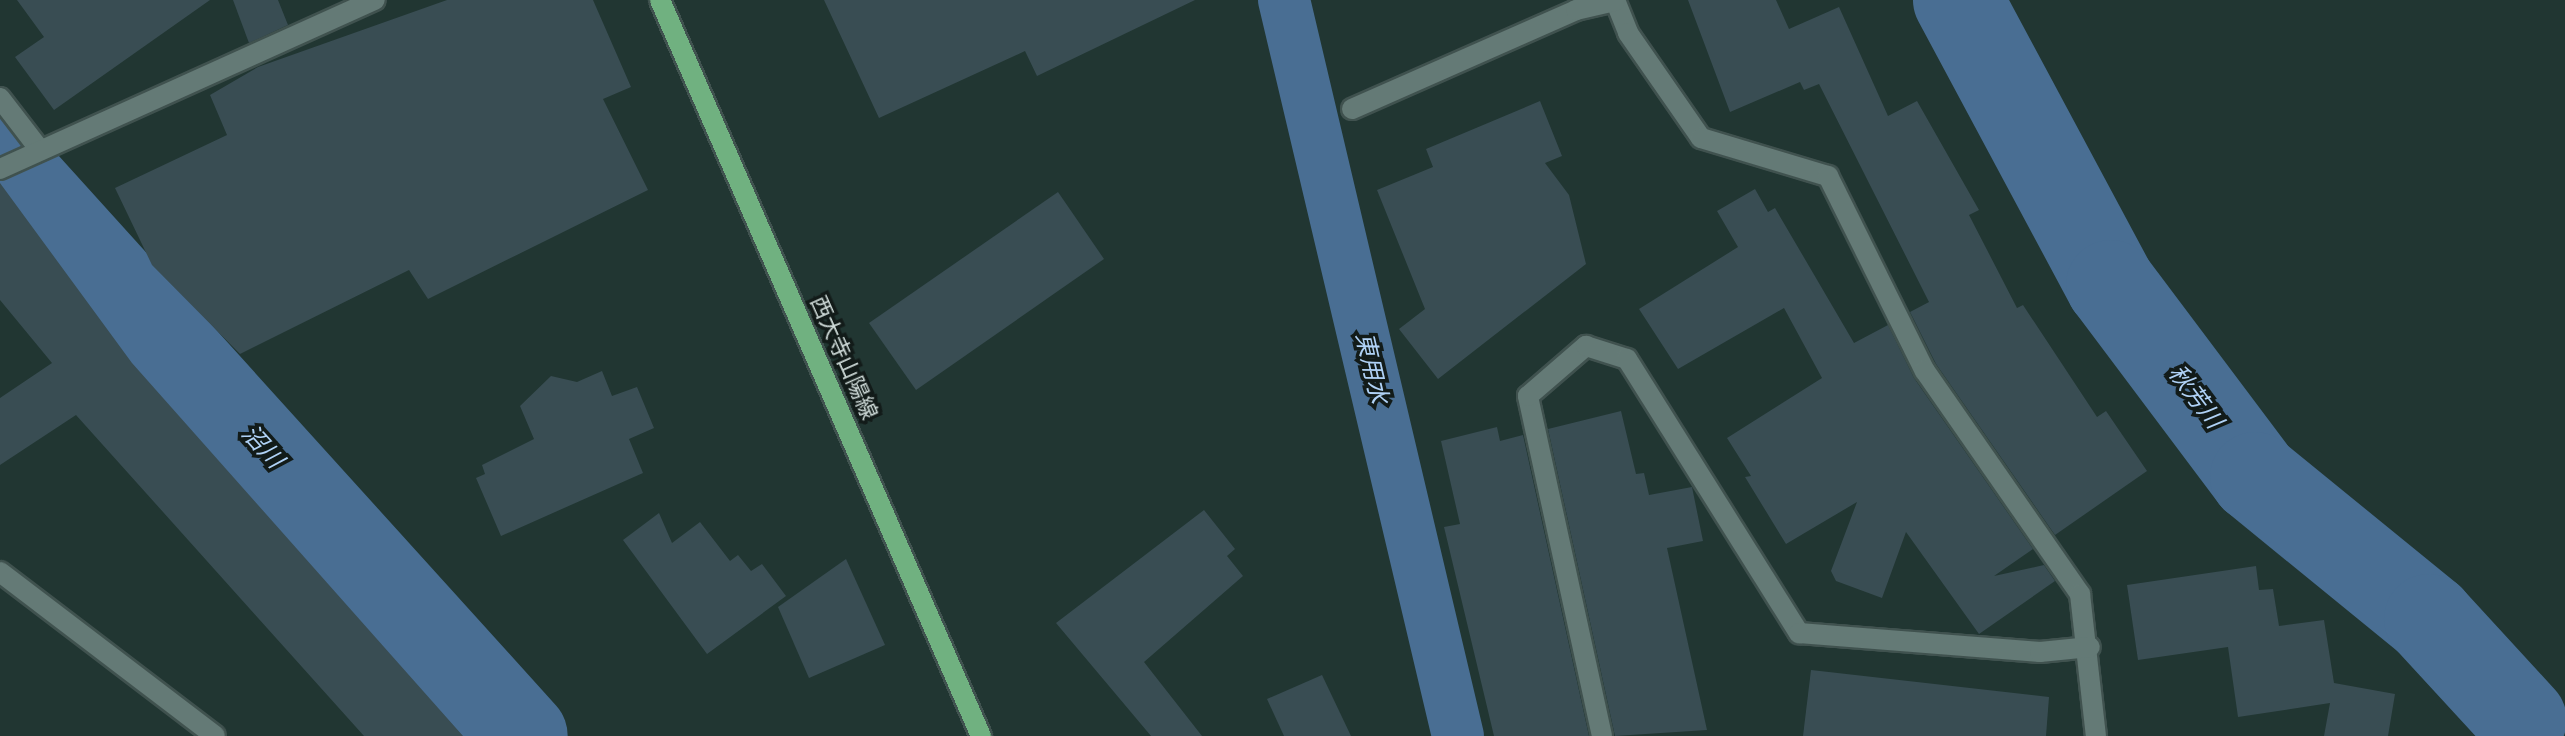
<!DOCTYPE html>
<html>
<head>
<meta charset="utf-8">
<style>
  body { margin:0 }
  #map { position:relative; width:2565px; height:736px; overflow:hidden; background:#213632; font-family:"Varela Round","Noto Sans JP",sans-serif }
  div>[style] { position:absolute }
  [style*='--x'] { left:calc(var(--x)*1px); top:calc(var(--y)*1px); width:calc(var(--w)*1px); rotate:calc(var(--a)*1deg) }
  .canal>* { height:52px; margin:-26px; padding:0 26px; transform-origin:26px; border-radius:26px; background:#496e93 }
  .river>* { height:90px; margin:-45px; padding:0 45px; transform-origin:45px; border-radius:45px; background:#496e93 }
  .building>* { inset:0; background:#394d53 }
  .roads { filter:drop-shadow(2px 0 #40524f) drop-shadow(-2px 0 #40524f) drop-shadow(0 2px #40524f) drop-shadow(0 -2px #40524f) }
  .minor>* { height:20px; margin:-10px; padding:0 10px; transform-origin:10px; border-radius:10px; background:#647a76 }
  .primary>* { height:20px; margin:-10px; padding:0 10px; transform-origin:10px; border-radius:10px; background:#70b180 }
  span { translate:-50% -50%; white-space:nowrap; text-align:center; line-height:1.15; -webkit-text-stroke:7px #121b19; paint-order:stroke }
  .street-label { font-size:22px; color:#cfdbd9 }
  .water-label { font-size:24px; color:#b0d2f6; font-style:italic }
</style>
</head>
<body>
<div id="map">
  <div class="canal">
    <i style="--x:1284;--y:0;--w:756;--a:76.7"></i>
  </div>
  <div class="river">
    <i style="--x:1958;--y:0;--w:323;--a:61.8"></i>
    <i style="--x:2111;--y:285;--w:240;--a:53.1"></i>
    <i style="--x:2255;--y:477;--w:225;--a:39.2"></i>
    <i style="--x:2429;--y:619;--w:137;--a:47.4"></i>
    <i style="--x:0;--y:158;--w:779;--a:47.86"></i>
  </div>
  <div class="building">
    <i style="clip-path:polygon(17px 0,210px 0,54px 110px,15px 57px,44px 37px)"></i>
    <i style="clip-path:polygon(233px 0,278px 0,288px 25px,249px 43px)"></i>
    <i style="clip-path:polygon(447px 0,593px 0,631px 87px,603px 99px,648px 190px,428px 299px,409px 270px,240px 354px,152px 265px,115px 188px,227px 135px,210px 95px,258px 67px)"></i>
    <i style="clip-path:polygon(824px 0,1195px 0,1037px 76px,1025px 51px,879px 118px)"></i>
    <i style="clip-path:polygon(1688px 0,1776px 0,1789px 29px,1839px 7px,1888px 116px,1917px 101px,1979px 210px,1969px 215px,2017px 308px,2023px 305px,2097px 417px,2106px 411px,2147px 471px,2055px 535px,1936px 364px,1910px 312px,1929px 302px,1819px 84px,1804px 90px,1800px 82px,1730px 112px)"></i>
    <i style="clip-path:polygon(1540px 101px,1562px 156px,1545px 163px,1569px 195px,1586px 264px,1438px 379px,1399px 329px,1425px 309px,1377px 190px,1433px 167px,1426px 149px)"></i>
    <i style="clip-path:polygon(0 183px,132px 363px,463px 736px,364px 736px,76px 415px,0 465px,0 398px,52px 363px,0 300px)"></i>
    <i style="clip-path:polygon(1755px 189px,1768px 212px,1775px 208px,1854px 343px,1888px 325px,1914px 378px,2033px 549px,1994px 576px,2044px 565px,2055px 581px,1979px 634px,1906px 532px,1882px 598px,1836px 581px,1831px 571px,1857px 502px,1786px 544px,1745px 477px,1751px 476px,1727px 438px,1822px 378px,1784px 308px,1678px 369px,1639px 309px,1738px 247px,1717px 211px)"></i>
    <i style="clip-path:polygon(1058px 192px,1104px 259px,916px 390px,869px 323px)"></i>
    <i style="clip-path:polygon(602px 371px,612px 396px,637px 387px,654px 428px,629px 439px,643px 473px,501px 536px,476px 478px,485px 474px,482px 465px,534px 439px,520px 406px,551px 376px,577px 382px)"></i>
    <i style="clip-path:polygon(1621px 411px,1636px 474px,1644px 473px,1649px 495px,1692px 487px,1703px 541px,1667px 548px,1707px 730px,1615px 736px,1548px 429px)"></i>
    <i style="clip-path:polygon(1497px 427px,1500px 441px,1523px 435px,1589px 736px,1494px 736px,1444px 527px,1460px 524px,1441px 441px)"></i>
    <i style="clip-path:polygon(1204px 510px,1235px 549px,1227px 556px,1243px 576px,1144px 662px,1202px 736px,1151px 736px,1056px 623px)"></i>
    <i style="clip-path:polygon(659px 513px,672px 543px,700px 522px,730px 561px,738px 555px,751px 571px,762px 564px,786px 596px,707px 654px,623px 540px)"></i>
    <i style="clip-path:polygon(846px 559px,885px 645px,809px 678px,778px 607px)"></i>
    <i style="clip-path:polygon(2256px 566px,2259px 590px,2273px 589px,2279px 626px,2324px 620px,2334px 683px,2395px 694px,2388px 736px,2324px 736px,2330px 703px,2238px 717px,2228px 647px,2138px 660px,2127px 585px)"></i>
    <i style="clip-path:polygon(1811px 670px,2049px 697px,2046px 736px,1803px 736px)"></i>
    <i style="clip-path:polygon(1322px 675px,1351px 736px,1284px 736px,1267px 699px)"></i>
  </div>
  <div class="roads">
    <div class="minor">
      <i style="--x:1615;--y:0;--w:35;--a:68"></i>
      <i style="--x:1628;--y:33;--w:128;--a:55.2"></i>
      <i style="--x:1701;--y:138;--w:133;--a:16.7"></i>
      <i style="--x:1828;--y:176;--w:218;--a:63.6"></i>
      <i style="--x:1925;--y:371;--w:272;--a:55.2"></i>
      <i style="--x:2080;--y:594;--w:143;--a:83.6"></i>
      <i style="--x:0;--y:98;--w:66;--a:52.4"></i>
      <i style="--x:1352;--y:109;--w:245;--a:-23.8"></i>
      <i style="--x:1576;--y:10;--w:40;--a:-13"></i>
      <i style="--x:0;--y:169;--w:411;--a:-24.3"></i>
      <i style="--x:0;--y:572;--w:270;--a:37.3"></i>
      <i style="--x:1602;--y:736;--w:348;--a:-102.3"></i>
      <i style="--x:1528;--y:396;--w:77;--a:-40.8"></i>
      <i style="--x:1586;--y:346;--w:43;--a:17.6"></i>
      <i style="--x:1627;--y:359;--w:324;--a:57.9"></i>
      <i style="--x:1799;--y:633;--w:242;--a:4.5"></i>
      <i style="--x:2040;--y:652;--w:50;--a:-5.7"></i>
    </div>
    <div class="primary">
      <i style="--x:660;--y:0;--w:803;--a:66.44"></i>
    </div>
  </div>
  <div class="street-label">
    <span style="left:843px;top:358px;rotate:66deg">西大寺山陽線</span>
  </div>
  <div class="water-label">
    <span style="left:1371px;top:368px;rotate:77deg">東用水</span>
    <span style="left:2195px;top:397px;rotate:53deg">秋芳川</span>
    <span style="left:262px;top:447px;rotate:48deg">沼川</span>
  </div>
</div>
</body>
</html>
